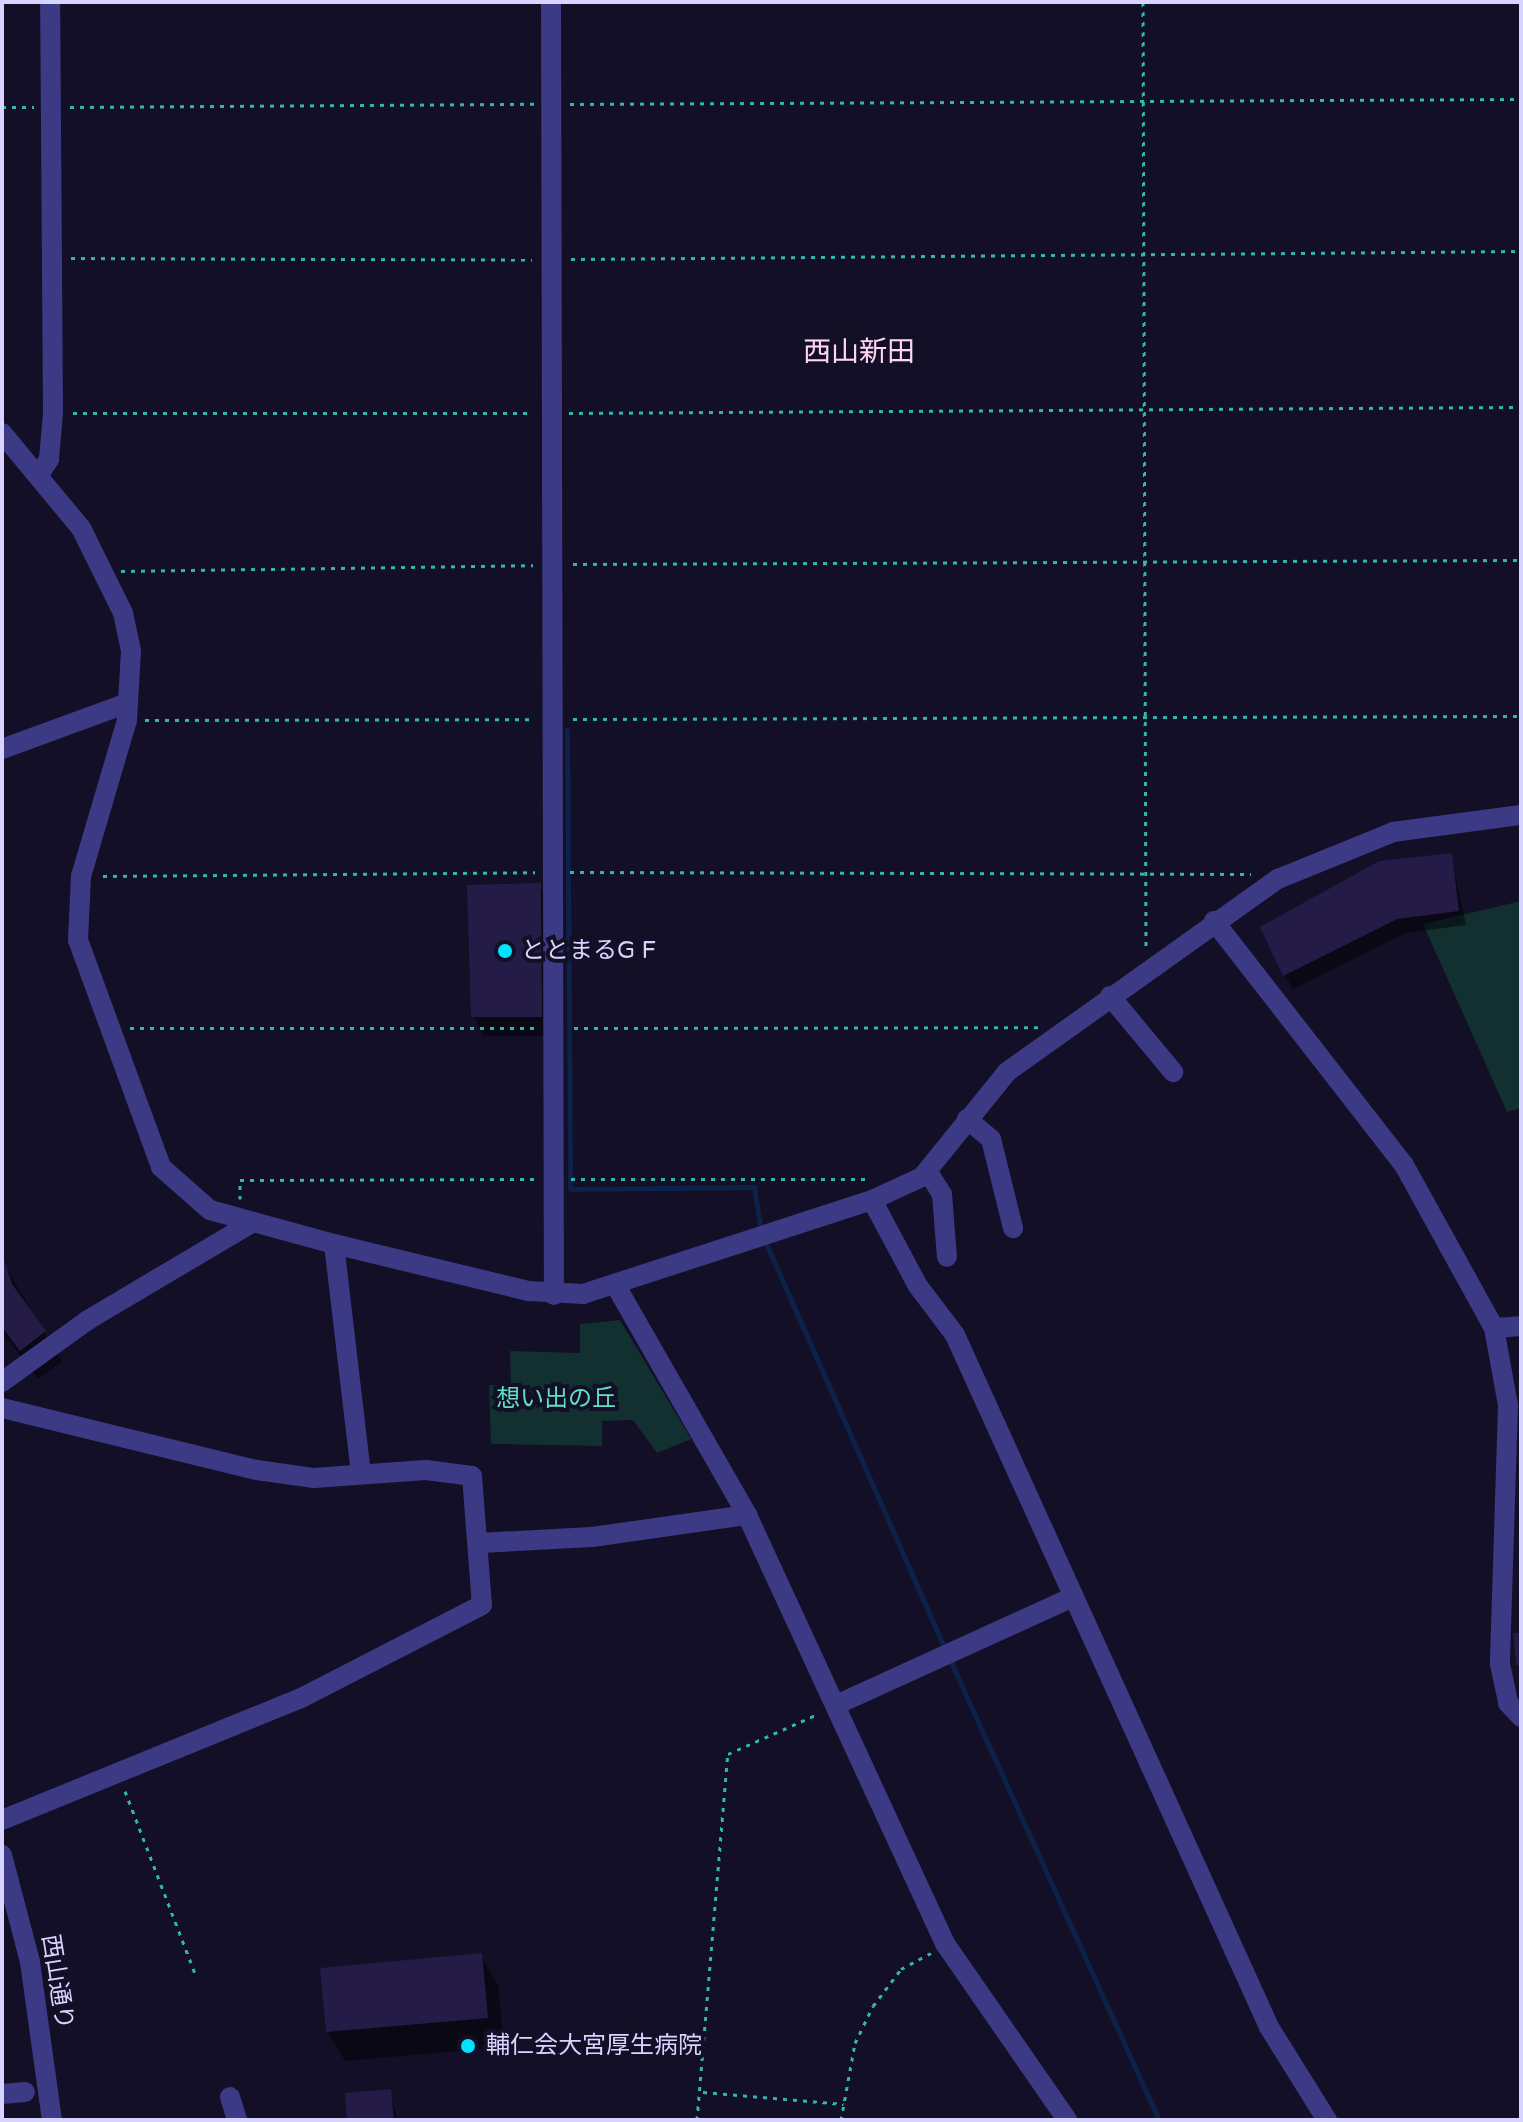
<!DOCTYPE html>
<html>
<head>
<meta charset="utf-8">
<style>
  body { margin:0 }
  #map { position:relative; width:1523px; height:2122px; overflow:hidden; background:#130f26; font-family:"Varela Round","Noto Sans JP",sans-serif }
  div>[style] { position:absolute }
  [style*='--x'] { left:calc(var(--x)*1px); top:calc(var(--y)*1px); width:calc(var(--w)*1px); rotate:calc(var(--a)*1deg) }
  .green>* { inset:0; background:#12302f }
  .shadow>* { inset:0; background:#0007 }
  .stream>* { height:5px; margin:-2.5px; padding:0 2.5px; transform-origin:2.5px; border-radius:2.5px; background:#0c2248 }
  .building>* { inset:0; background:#241b47 }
  .path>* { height:3px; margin-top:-1.5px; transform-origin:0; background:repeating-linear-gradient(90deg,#2fb8b0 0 4px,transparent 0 10px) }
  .minor>* { height:20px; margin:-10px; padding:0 10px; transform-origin:10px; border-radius:10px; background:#3d3a85 }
  .dots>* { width:22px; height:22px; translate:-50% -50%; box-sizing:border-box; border:4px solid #130f26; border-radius:50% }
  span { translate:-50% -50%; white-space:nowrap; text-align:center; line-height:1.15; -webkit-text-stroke:8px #130f26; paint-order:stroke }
  .poi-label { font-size:24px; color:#d9d4ff }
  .left { translate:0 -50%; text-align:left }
  .park-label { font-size:24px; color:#5fe0c0 }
  .street-label { font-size:24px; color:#d9d4ff }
  .quarter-label { font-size:28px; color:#ffd6f0 }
  .frame { position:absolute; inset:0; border:4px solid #d9d4ff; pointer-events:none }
</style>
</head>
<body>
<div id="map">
  <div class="green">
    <i style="clip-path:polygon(1521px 901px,1521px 1108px,1507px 1112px,1423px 924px)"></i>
    <i style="clip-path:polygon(620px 1320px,691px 1439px,657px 1453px,633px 1420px,602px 1421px,602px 1446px,491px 1444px,489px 1385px,511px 1385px,510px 1351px,580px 1353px,580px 1324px)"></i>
  </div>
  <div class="shadow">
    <i style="clip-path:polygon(1451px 855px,1466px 925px,1405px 933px,1293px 989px,1285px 975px)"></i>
    <i style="clip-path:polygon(539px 885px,551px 905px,552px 1036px,484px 1036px,473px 1016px)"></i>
    <i style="clip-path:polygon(2px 1261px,62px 1362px,38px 1379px,2px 1332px)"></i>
    <i style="clip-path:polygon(481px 1955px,498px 1985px,504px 2047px,345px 2061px,328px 2032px)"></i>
    <i style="clip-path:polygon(390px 2091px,397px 2120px,349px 2120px)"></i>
  </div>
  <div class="stream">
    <i style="--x:567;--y:730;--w:459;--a:89.6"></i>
    <i style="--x:570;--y:1189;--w:184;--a:-0.6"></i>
    <i style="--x:754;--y:1187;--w:46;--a:81.2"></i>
    <i style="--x:765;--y:1241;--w:446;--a:66.2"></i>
    <i style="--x:949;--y:1658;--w:507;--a:65.56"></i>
  </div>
  <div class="building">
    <i style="clip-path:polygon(1452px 853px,1459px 911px,1397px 919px,1283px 976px,1260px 927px,1379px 861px)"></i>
    <i style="clip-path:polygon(541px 883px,542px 1017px,471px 1017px,467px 885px)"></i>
    <i style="clip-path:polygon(2px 1254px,12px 1284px,46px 1331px,20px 1351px,2px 1327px)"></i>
    <i style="clip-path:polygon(1513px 1633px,1521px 1633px,1521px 1665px,1516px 1665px)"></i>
    <i style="clip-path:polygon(482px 1953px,488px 2018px,326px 2032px,320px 1968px)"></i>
    <i style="clip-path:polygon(391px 2089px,394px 2120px,347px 2120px,345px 2093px)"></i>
  </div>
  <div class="path">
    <i style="--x:1143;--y:2;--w:949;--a:89.82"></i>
    <i style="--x:570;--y:104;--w:951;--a:-0.3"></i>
    <i style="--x:2;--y:107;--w:32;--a:0"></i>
    <i style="--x:70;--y:107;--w:464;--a:-0.4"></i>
    <i style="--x:71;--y:258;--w:461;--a:0.2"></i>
    <i style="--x:571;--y:259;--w:950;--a:-0.48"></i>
    <i style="--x:73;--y:413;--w:460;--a:0"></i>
    <i style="--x:569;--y:413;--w:952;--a:-0.36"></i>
    <i style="--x:573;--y:564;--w:948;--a:-0.24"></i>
    <i style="--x:121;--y:571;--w:412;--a:-0.8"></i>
    <i style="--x:573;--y:719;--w:948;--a:-0.18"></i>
    <i style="--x:145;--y:720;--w:388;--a:-0.1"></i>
    <i style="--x:570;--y:872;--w:681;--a:0.17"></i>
    <i style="--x:103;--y:876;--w:432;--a:-0.5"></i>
    <i style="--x:130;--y:1028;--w:404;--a:0"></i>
    <i style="--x:574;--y:1028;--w:464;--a:-0.1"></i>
    <i style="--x:571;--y:1179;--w:296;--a:0"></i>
    <i style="--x:240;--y:1199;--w:19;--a:-90"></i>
    <i style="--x:240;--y:1180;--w:295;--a:-0.2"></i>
    <i style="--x:125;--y:1791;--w:195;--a:69"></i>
    <i style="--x:703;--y:2092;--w:141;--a:4.9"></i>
    <i style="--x:697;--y:2120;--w:367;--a:-85.2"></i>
    <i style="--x:728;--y:1754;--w:98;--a:-24"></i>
    <i style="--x:841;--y:2120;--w:78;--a:-79.7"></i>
    <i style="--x:855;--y:2043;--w:41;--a:-64.1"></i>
    <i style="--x:873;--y:2006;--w:46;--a:-52.9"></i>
    <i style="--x:901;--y:1969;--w:34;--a:-28"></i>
  </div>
  <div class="minor">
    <i style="--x:551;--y:2;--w:1293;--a:89.87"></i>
    <i style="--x:2;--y:433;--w:124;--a:50.3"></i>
    <i style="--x:81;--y:528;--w:95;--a:63.7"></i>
    <i style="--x:123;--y:613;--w:39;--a:78"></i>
    <i style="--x:131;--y:651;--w:69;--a:93.3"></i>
    <i style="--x:127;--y:720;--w:163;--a:106.4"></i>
    <i style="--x:81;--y:876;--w:64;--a:92.7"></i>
    <i style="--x:78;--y:940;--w:242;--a:69.9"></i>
    <i style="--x:161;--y:1167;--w:65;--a:41.3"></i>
    <i style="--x:210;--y:1210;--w:129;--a:15.3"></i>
    <i style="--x:334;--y:1244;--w:201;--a:13.6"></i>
    <i style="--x:529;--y:1291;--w:54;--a:3.2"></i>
    <i style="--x:583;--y:1294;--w:304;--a:-18"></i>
    <i style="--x:872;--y:1200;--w:55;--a:-24.7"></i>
    <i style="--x:922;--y:1177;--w:135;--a:-51"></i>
    <i style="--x:1007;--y:1072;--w:333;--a:-35.5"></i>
    <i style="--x:1278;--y:879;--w:124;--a:-22.2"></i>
    <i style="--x:1393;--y:832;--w:129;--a:-7.6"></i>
    <i style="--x:40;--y:473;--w:17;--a:-57"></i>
    <i style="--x:49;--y:459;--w:46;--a:-85"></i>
    <i style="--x:53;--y:413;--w:411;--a:-90.4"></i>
    <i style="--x:2;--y:749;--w:134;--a:-20.1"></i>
    <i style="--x:1214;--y:921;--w:309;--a:52.1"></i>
    <i style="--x:1404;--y:1165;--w:186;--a:61.1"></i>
    <i style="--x:1494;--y:1328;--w:78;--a:79.7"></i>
    <i style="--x:1508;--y:1405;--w:259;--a:91.8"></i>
    <i style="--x:1500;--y:1664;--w:40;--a:78"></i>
    <i style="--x:1508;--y:1703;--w:19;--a:47"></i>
    <i style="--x:1110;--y:996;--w:99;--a:50.3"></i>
    <i style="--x:967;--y:1119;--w:31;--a:40"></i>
    <i style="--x:991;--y:1139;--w:92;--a:76.1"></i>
    <i style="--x:928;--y:1172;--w:26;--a:58"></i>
    <i style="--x:942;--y:1194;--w:63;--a:85.5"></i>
    <i style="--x:872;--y:1200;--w:98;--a:61.9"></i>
    <i style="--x:918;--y:1286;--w:61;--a:52.9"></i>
    <i style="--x:955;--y:1335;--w:760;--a:65.59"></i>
    <i style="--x:1269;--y:2027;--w:110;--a:58.1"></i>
    <i style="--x:334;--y:1244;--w:232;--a:83.3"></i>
    <i style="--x:616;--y:1286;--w:264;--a:60.2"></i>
    <i style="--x:747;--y:1515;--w:474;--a:65.2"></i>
    <i style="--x:946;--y:1945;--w:213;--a:55.3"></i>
    <i style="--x:1494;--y:1328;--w:27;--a:-4"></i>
    <i style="--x:2;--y:1382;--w:106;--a:-35.8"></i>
    <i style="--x:88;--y:1320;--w:192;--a:-30.7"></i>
    <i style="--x:2;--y:1408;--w:262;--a:13.7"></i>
    <i style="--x:257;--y:1470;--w:58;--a:8"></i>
    <i style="--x:314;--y:1478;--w:112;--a:-4.1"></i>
    <i style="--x:426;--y:1470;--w:46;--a:7.4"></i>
    <i style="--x:472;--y:1476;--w:129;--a:85.6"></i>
    <i style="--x:482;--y:1605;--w:203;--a:152.8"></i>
    <i style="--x:301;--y:1698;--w:323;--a:157.8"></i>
    <i style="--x:479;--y:1543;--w:113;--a:-3"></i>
    <i style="--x:592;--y:1537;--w:157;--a:-8.1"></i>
    <i style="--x:836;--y:1705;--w:260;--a:-24.5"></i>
    <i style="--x:2;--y:1855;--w:111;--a:75.3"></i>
    <i style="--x:30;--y:1962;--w:160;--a:82.1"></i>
    <i style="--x:2;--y:2094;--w:23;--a:-5"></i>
    <i style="--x:230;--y:2097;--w:24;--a:73"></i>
  </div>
  <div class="dots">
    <i style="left:505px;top:951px;background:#00e5ff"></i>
    <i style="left:468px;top:2046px;background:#00e5ff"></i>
  </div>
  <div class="poi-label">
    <span class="left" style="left:521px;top:951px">ととまるG F</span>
    <span class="left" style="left:486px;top:2046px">輔仁会大宮厚生病院</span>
  </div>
  <div class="park-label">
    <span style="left:556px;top:1399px">想い出の丘</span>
  </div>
  <div class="street-label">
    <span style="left:57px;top:1982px;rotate:81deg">西山通り</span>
  </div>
  <div class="quarter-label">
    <span style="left:859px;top:352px">西山新田</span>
  </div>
  <div class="frame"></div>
</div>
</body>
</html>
